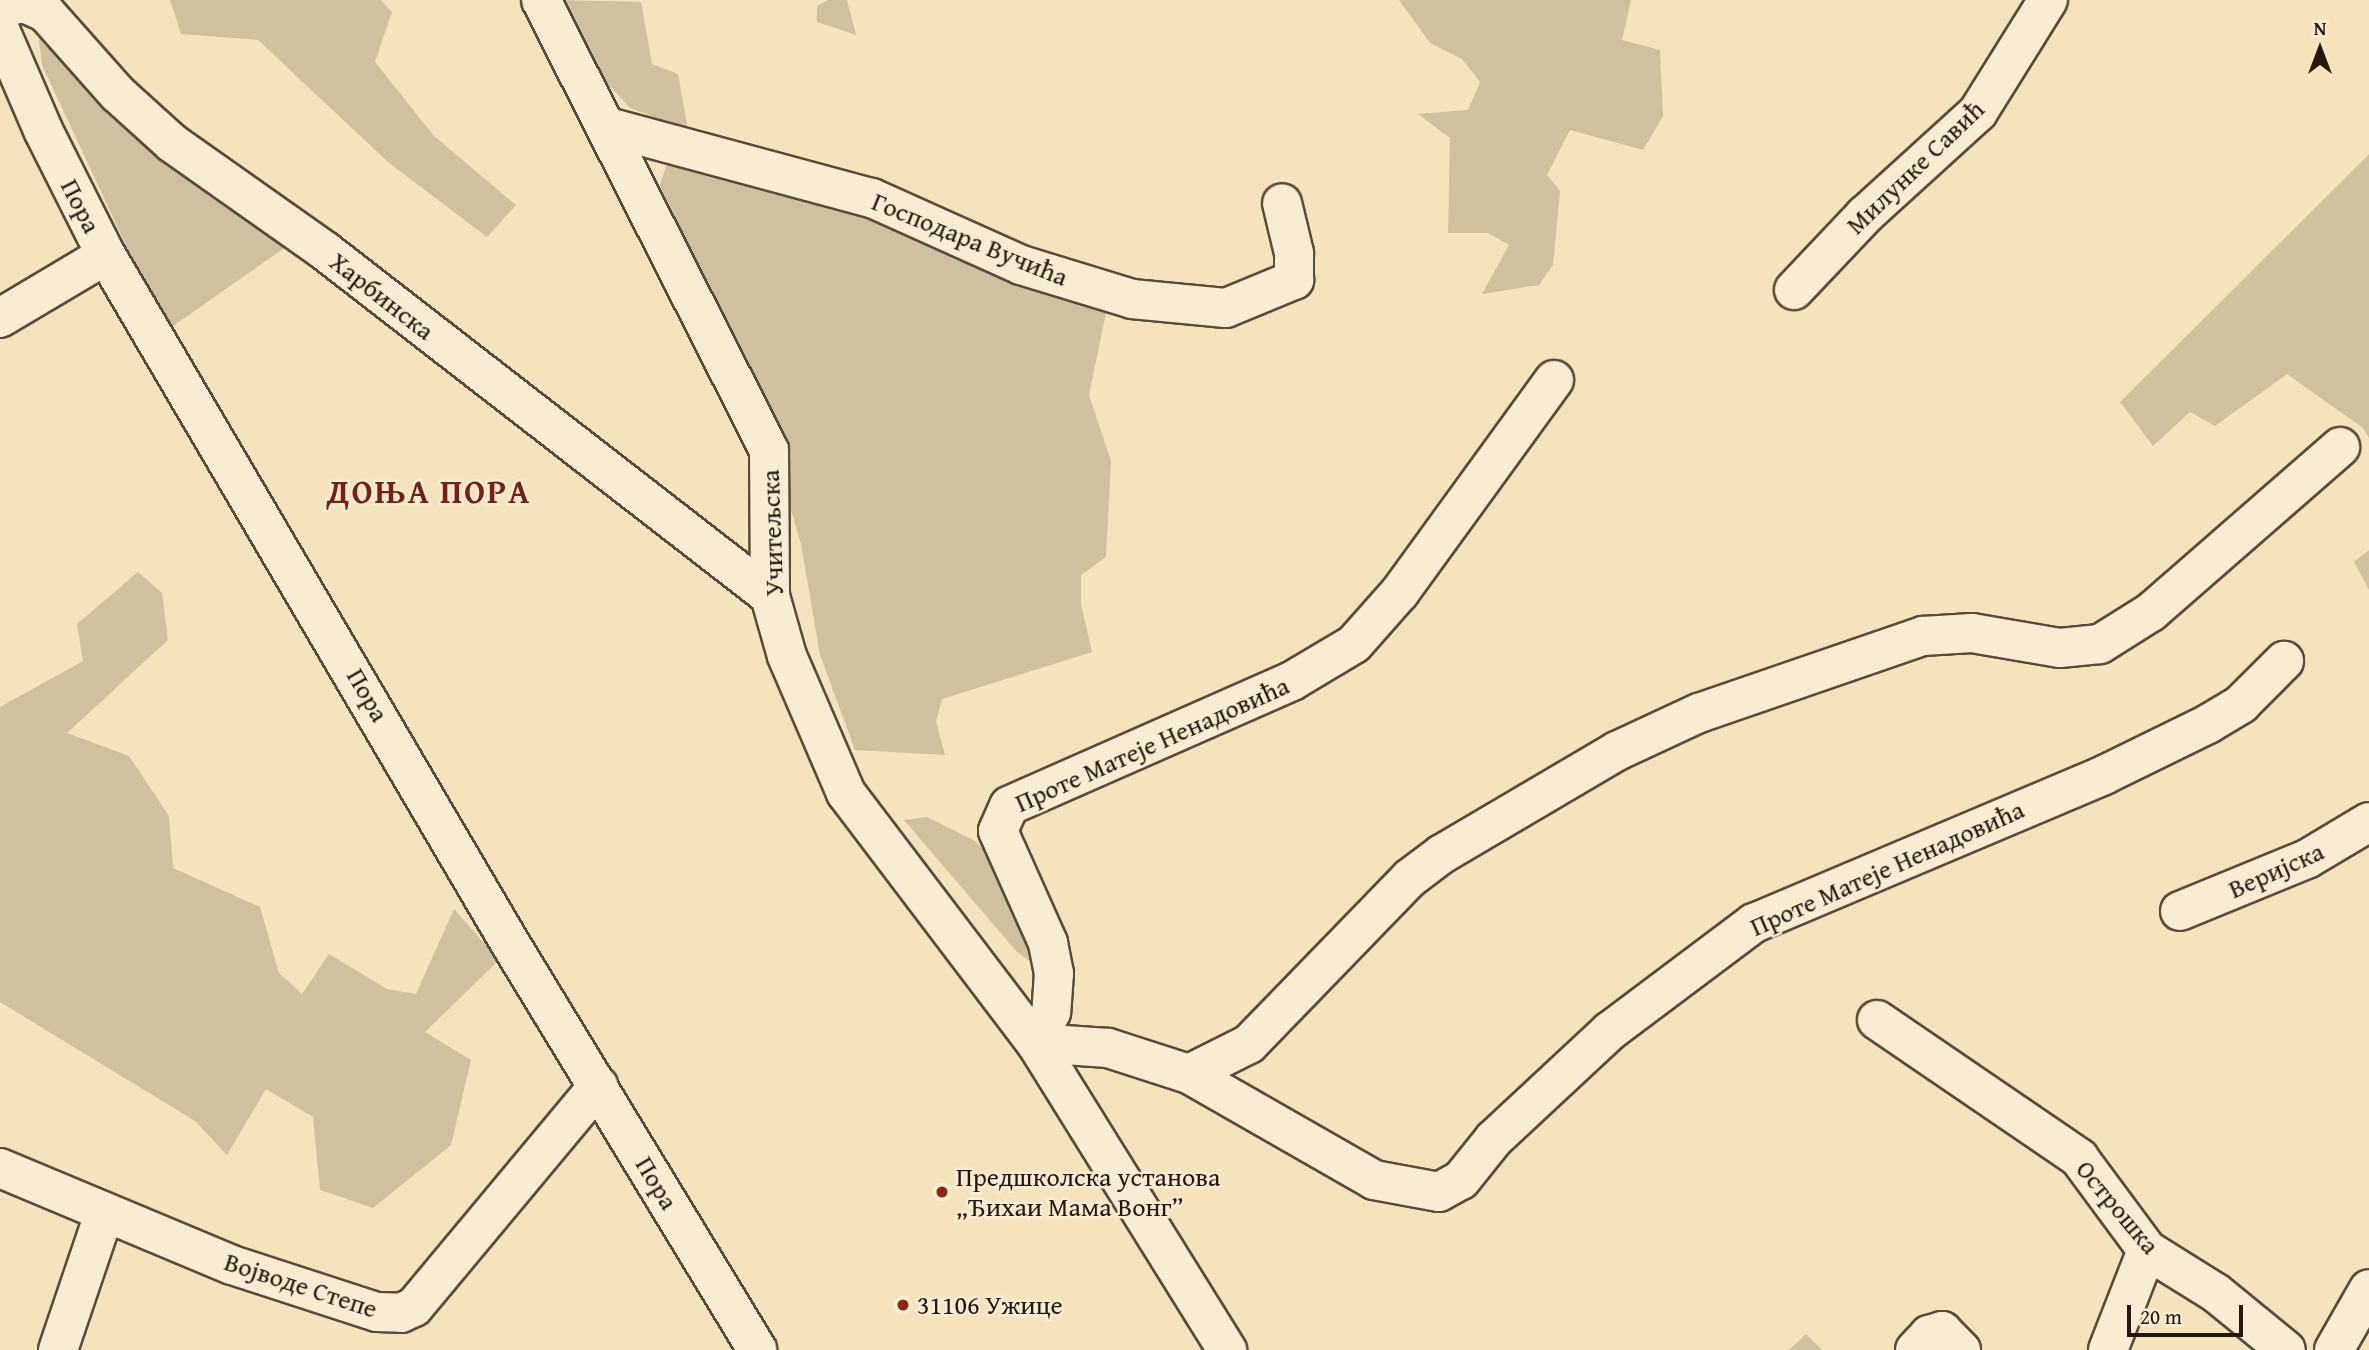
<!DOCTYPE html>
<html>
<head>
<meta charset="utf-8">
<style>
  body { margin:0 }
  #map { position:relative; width:2369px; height:1350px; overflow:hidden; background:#f4e3bb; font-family:"Gentium Book Plus",serif }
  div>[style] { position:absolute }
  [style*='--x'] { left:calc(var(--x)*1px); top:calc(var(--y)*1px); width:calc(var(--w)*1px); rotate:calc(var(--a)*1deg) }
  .green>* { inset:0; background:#d1c09e }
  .roads { filter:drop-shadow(2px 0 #584a3c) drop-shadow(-2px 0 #584a3c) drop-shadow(0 2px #584a3c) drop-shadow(0 -2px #584a3c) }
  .minor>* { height:38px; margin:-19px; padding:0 19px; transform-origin:19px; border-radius:19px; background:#f8edd3 }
  .tertiary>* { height:38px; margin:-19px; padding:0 19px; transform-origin:19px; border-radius:19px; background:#f8edd3 }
  .dots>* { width:19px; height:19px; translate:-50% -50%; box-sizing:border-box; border:4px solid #f8edd3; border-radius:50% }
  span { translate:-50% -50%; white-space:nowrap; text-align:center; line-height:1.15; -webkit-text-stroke:5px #f8edd3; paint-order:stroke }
  .street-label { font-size:26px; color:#241711 }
  .poi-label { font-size:26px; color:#241711 }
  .left { translate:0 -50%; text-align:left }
  .district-label { font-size:33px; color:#7a1f14; font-weight:700; letter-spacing:2px }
  .north { position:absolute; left:2285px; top:14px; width:70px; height:70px; -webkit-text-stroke:5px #f8edd3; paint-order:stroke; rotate:0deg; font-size:19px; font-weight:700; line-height:28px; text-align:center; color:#241711 }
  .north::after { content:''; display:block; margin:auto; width:24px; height:32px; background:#241711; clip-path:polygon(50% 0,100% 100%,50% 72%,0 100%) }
  .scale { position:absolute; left:2127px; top:1305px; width:116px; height:32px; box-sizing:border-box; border:4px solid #241711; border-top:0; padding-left:9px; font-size:21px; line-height:24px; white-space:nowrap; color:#241711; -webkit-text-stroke:5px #f8edd3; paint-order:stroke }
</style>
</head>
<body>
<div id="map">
  <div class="green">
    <i style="clip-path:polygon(170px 0,381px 0,392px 12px,375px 62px,434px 136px,516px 205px,487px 237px,389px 163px,258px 40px,181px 34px)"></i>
    <i style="clip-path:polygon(559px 0,641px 2px,652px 64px,678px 74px,688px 130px,630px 108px,605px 81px)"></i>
    <i style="clip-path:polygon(828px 0,847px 0,856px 35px,817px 22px,817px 6px)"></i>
    <i style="clip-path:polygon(1399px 0,1631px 0,1622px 40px,1660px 50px,1663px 116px,1643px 150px,1570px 130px,1547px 175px,1560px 191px,1553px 265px,1539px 285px,1482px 294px,1509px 245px,1488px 233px,1448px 233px,1450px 138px,1418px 114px,1468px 110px,1480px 82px,1462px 59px,1430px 43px)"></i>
    <i style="clip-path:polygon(38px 32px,290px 244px,166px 331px,42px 65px)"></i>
    <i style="clip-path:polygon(2369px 154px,2369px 438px,2363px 428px,2287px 374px,2215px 426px,2190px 412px,2153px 446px,2120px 402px)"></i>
    <i style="clip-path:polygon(677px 159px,872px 218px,1107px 308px,1089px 395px,1111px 461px,1106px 557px,1081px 575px,1081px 604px,1092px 652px,942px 699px,936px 722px,945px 755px,855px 750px,820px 655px,801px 544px,758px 397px,701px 285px,660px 185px,666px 166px)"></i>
    <i style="clip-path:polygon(2369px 550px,2369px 590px,2354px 562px)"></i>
    <i style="clip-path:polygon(138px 572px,162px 593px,168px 640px,67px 733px,129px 756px,169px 816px,173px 868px,260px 907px,279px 973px,302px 994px,329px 954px,387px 989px,416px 994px,454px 909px,499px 960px,425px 1032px,471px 1060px,451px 1145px,373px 1208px,320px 1190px,313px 1117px,266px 1089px,227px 1155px,195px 1121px,0 1002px,0 707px,83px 661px,77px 624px)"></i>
    <i style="clip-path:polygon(927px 817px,975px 841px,1010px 875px,1037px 967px,1016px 951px,904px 820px)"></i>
    <i style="clip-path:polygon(1806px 1334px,1822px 1350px,1789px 1350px)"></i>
  </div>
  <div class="roads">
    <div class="minor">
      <i style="--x:541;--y:0;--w:504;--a:63.13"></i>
      <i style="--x:769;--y:450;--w:146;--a:89.6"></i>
      <i style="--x:770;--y:596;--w:62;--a:74.2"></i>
      <i style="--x:787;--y:656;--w:149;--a:66.7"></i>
      <i style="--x:846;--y:793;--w:314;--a:52.8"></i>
      <i style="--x:1036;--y:1043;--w:362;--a:58.1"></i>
      <i style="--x:0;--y:8;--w:25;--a:-12"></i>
      <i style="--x:24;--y:3;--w:24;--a:24"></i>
      <i style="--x:46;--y:13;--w:108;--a:48.4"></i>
      <i style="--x:118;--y:94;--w:73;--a:42.2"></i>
      <i style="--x:172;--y:143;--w:187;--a:35.2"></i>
      <i style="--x:325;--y:251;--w:563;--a:37.79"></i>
      <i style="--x:608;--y:127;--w:273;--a:15.1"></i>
      <i style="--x:872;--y:198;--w:163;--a:24.2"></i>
      <i style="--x:1021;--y:265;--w:116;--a:17"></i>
      <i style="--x:1132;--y:299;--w:94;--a:5.5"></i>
      <i style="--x:1226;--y:308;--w:74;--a:-22.4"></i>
      <i style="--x:1294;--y:280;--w:27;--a:-90"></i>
      <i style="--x:1294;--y:253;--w:51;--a:-103.5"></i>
      <i style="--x:1794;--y:290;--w:103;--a:-46.6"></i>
      <i style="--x:1865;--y:215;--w:153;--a:-42.3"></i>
      <i style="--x:1978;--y:112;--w:132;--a:-58"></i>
      <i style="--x:0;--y:318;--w:123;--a:-30.7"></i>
      <i style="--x:1554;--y:380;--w:262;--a:126"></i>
      <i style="--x:1400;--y:592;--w:69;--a:131.5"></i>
      <i style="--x:1354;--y:644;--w:72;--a:149.2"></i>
      <i style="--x:1292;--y:681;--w:309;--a:156.2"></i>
      <i style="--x:1009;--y:806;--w:27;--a:114"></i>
      <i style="--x:998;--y:831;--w:123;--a:65.9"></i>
      <i style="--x:1048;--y:943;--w:31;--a:79"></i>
      <i style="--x:1054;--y:973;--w:39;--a:94"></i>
      <i style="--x:1051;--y:1012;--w:34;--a:116"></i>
      <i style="--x:1036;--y:1043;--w:72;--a:4"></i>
      <i style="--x:1108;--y:1048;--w:85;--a:17.8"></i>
      <i style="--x:1189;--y:1074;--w:213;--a:29.8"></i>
      <i style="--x:1374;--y:1180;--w:66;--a:10.5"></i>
      <i style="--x:1439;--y:1192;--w:25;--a:-29"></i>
      <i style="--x:1461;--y:1180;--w:53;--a:-51.2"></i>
      <i style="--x:1494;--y:1139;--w:158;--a:-43"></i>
      <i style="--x:1610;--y:1031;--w:180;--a:-36.9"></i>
      <i style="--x:1754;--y:923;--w:380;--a:-22.9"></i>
      <i style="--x:2104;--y:775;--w:116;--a:-26.1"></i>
      <i style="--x:2208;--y:724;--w:39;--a:-31"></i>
      <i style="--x:2241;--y:704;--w:61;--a:-45"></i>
      <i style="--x:2180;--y:911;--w:137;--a:-22.3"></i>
      <i style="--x:2307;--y:859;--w:72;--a:-30.8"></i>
      <i style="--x:1877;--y:1020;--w:245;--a:34.3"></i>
      <i style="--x:2079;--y:1158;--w:114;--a:53.5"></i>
      <i style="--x:2147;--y:1250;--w:81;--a:31.9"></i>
      <i style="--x:2216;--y:1293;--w:90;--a:39.2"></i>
      <i style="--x:1189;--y:1074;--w:67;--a:-26.6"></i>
      <i style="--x:1249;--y:1044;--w:231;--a:-45.9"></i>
      <i style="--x:1410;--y:878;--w:40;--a:-37"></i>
      <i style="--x:1442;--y:854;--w:203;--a:-30.5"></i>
      <i style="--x:1617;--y:751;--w:90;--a:-24.9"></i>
      <i style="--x:1699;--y:713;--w:237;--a:-19"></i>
      <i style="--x:1923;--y:636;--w:49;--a:-3.5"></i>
      <i style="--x:1972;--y:633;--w:89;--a:9.7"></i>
      <i style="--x:2060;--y:648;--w:40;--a:-5.7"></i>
      <i style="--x:2100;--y:644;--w:60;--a:-32.1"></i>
      <i style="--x:2151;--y:612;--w:251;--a:-41.1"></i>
      <i style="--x:0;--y:1168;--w:251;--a:22.7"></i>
      <i style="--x:232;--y:1265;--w:152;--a:18"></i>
      <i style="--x:377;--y:1312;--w:24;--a:2"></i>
      <i style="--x:401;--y:1313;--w:14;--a:-25"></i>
      <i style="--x:414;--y:1307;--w:288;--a:-50.2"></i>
      <i style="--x:58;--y:1350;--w:144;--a:-71.3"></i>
      <i style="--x:1915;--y:1350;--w:21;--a:-47"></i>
      <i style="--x:1929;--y:1335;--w:14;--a:-17"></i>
      <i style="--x:1942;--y:1331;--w:27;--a:45"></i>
      <i style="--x:2108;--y:1350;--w:107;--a:-68.7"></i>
      <i style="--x:2334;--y:1350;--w:70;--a:-60.2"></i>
    </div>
    <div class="tertiary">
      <i style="--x:0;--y:30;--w:109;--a:66.7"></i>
      <i style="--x:43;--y:130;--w:140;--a:63.3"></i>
      <i style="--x:106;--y:255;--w:798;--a:59.58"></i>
      <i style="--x:510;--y:943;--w:476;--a:58.7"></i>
    </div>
  </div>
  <div class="dots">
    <i style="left:942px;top:1192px;background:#8f2418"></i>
    <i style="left:903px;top:1305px;background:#8f2418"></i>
  </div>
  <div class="street-label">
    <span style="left:1915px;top:167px;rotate:-44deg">Милунке Савић</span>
    <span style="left:81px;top:206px;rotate:63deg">Пора</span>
    <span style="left:970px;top:239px;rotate:22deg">Господара Вучића</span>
    <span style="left:382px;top:296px;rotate:38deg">Харбинска</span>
    <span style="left:772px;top:533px;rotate:-92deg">Учитељска</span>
    <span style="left:368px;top:695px;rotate:60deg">Пора</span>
    <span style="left:1152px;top:744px;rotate:-24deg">Проте Матеје Ненадовића</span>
    <span style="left:1887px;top:868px;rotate:-24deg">Проте Матеје Ненадовића</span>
    <span style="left:2276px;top:870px;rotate:-24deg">Веријска</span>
    <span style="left:657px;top:1183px;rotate:59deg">Пора</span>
    <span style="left:2118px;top:1207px;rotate:50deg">Острошка</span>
    <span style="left:301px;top:1285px;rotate:18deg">Војводе Степе</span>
  </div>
  <div class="poi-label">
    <span class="left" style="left:956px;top:1192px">Предшколска установа<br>„Ђихаи Мама Вонг”</span>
    <span class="left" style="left:917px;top:1305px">31106 Ужице</span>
  </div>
  <div class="district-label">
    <span style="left:429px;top:492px">ДОЊА ПОРА</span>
  </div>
  <div class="north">N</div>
  <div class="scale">20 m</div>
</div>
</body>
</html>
